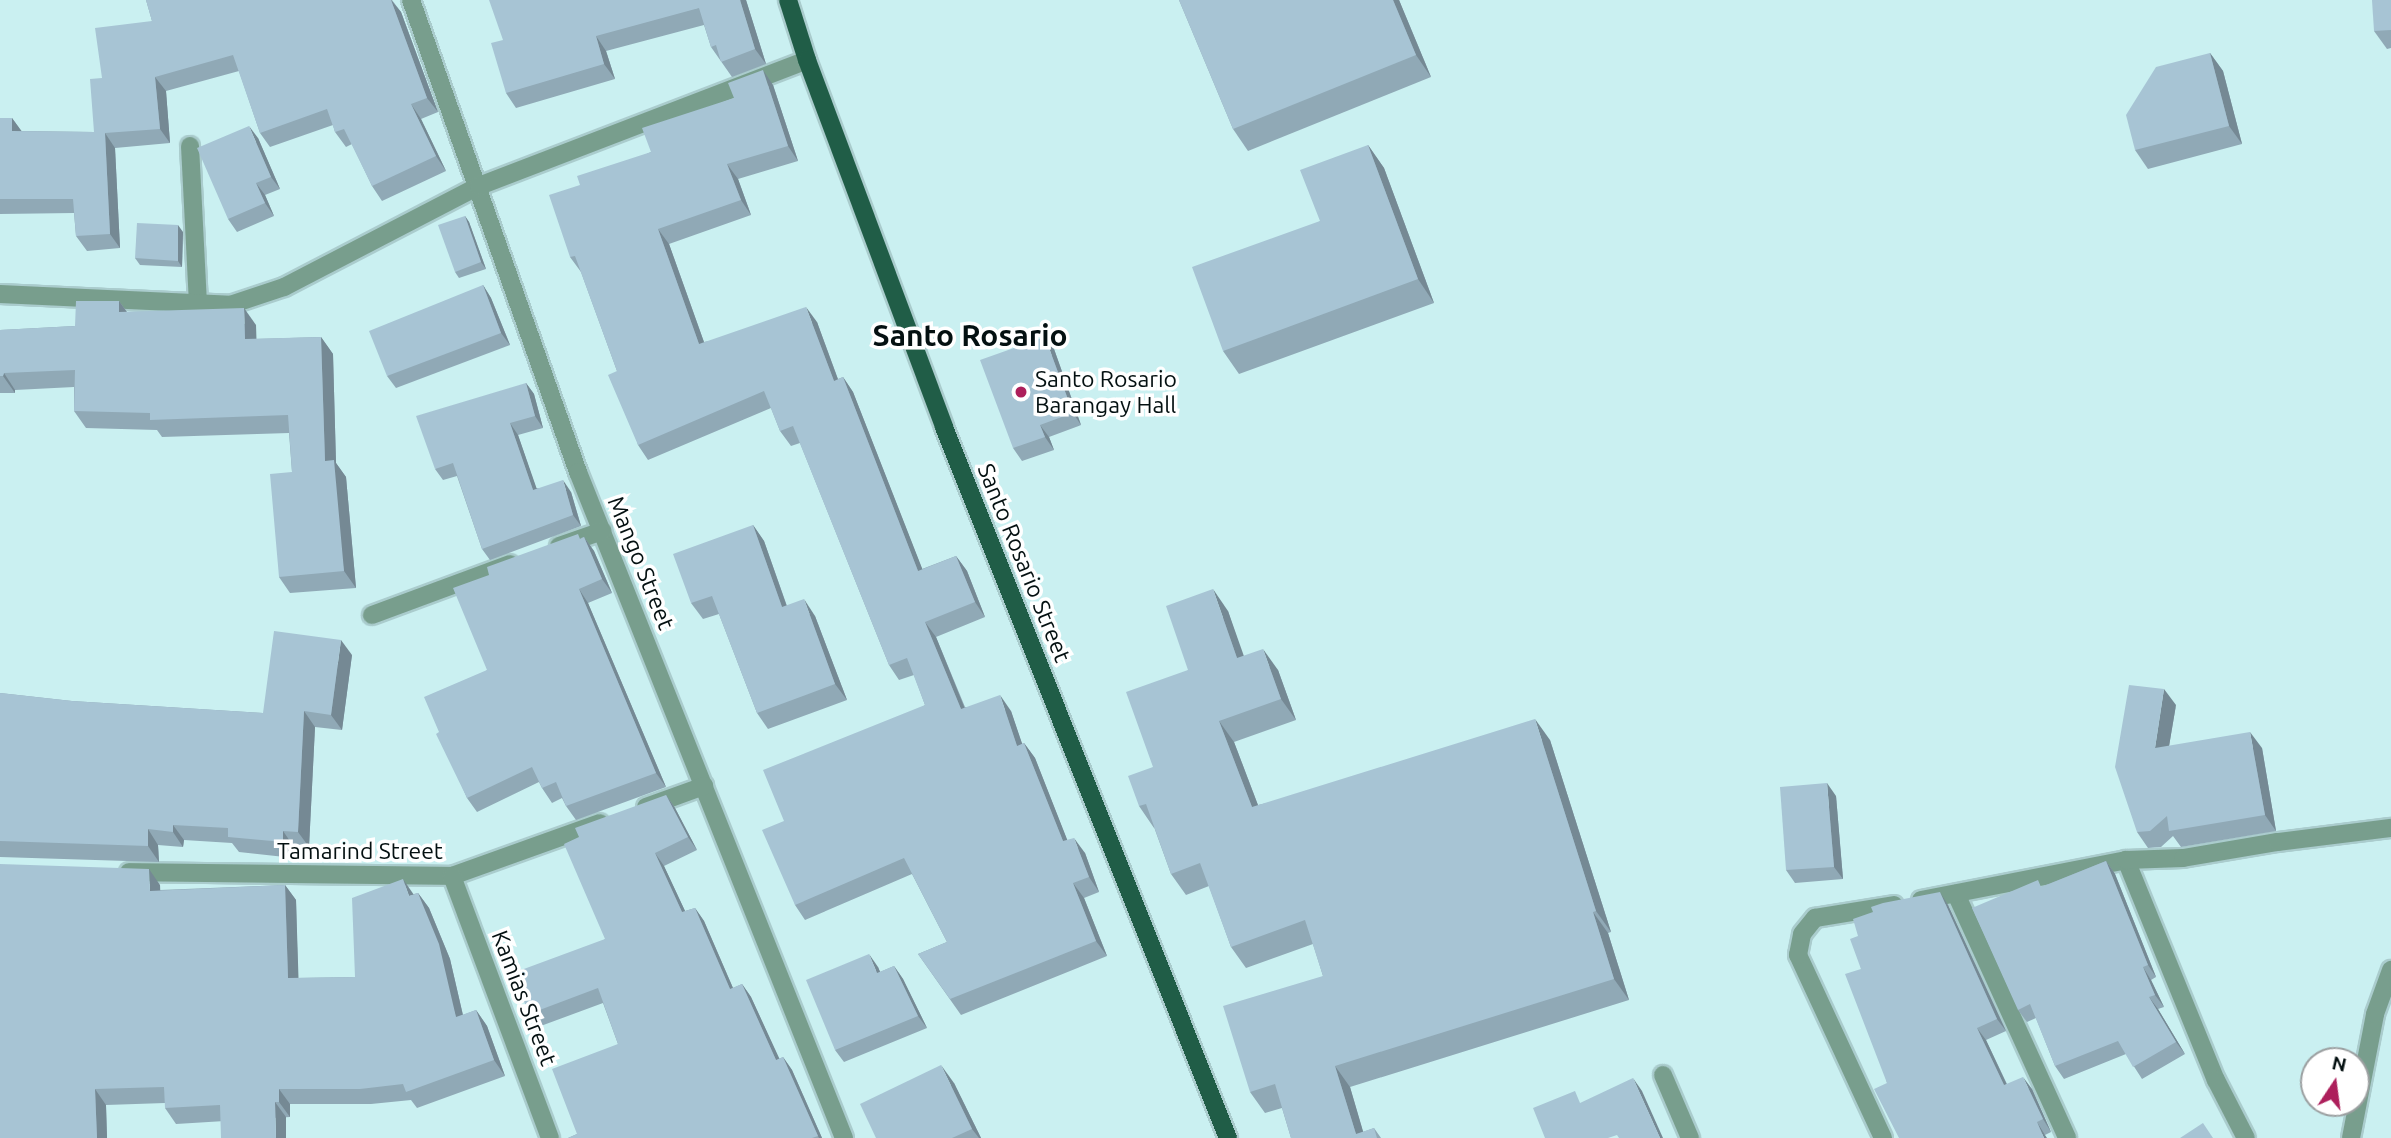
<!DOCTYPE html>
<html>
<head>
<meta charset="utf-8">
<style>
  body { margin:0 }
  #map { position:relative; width:2391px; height:1138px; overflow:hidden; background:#caf0f1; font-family:Ubuntu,sans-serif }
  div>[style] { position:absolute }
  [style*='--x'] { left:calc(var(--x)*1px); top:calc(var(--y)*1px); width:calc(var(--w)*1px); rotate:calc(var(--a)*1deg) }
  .roads { filter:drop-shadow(2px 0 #aacccd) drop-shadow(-2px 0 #aacccd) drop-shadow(0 2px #aacccd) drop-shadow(0 -2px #aacccd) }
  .minor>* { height:18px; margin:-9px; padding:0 9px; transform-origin:9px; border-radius:9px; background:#789e8d }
  .primary>* { height:18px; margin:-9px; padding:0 9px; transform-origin:9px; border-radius:9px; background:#205d47 }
  .wall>* { inset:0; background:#90a9b6 }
  .shaded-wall>* { inset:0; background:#758994 }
  .building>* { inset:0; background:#a7c4d4 }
  .dots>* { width:19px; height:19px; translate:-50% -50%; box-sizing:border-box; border:4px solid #fff; border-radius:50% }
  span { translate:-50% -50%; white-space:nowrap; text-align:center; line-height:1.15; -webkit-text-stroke:7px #fff; paint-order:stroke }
  .poi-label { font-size:23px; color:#041011 }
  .left { translate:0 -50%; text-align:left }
  .street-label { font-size:23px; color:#041011 }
  .district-label { font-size:30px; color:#041011; font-weight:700 }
  .north { position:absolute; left:2300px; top:1047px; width:70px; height:70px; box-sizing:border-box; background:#fff; border:2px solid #9b9fa0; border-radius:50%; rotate:13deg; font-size:19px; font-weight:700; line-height:28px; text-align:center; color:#041011 }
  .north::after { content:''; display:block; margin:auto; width:24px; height:32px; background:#ad1f5b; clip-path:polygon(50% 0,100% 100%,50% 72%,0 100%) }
</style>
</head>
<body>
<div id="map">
  <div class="roads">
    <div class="minor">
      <i style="--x:411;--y:0;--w:501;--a:70.52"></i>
      <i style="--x:578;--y:472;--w:717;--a:68.23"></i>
      <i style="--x:190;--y:146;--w:159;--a:87.1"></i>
      <i style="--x:0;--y:294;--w:230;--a:2.7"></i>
      <i style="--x:230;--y:305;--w:57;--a:-18.4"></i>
      <i style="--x:284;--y:287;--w:220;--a:-27.4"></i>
      <i style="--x:479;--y:186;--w:351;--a:-21"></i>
      <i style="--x:559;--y:546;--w:46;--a:-19.2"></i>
      <i style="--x:372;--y:615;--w:147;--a:-20.3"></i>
      <i style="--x:646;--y:807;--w:62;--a:-19.9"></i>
      <i style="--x:2126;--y:860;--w:238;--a:67.8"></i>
      <i style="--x:2216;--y:1080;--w:65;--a:62.7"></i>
      <i style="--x:129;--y:872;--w:323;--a:0.7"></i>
      <i style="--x:452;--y:876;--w:157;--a:-19.7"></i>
      <i style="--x:452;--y:876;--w:280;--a:69.5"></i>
      <i style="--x:1956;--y:894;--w:268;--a:65.5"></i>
      <i style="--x:1921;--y:900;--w:209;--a:-11"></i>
      <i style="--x:2126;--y:860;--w:57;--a:-2"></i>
      <i style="--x:2183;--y:858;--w:96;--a:-9.6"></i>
      <i style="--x:2278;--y:842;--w:114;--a:-7.1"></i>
      <i style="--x:1663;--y:1075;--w:69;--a:66.8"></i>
      <i style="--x:1883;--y:1138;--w:202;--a:-114.9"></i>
      <i style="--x:1798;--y:955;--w:21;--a:-79"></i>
      <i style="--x:1802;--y:934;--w:21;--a:-51"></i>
      <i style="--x:1815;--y:918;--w:80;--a:-9.3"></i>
      <i style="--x:2351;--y:1138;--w:126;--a:-79"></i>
      <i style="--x:2375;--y:1014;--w:47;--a:-70"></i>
    </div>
    <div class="primary">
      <i style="--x:788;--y:0;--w:63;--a:72.4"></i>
      <i style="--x:807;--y:60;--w:392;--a:69.5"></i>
      <i style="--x:944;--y:427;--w:766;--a:68.23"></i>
    </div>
  </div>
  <div class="wall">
    <i style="clip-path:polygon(146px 0,392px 0,401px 12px,438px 112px,421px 119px,446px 171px,382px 201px,372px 186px,352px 144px,346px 147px,335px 132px,333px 125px,270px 147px,260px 133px,239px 71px,166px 91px,170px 143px,115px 148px,120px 248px,87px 251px,76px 236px,74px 213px,0 214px,0 118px,12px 118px,21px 131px,94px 132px,102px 78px,152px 21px)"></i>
    <i style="clip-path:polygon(746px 0,766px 64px,732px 77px,711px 47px,704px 25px,606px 51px,615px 79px,516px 108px,506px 93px,503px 40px)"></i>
    <i style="clip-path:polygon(1179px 0,1399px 0,1431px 77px,1248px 151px,1233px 129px)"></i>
    <i style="clip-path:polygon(2391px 0,2391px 48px,2387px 49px,2374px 31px)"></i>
    <i style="clip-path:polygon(2210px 53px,2223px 71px,2242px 144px,2148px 169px,2135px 150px)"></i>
    <i style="clip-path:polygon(773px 85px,798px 161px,738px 179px,751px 215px,669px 244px,704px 342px,817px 322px,838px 379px,843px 377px,853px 392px,922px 569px,956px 556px,967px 571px,985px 617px,936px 637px,965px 707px,1011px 711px,1022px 744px,1024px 743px,1035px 758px,1067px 840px,1085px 853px,1099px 892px,1084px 898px,1107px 956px,961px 1015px,918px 954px,947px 942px,912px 874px,805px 920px,795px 905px,784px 821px,925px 705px,914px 675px,899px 680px,889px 665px,800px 443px,791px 446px,780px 431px,771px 408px,648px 460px,638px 445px,617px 371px,581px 272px,570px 257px,580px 185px,651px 152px)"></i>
    <i style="clip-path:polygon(258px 138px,280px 189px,265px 195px,274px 216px,237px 232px,228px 219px)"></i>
    <i style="clip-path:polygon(1368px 145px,1384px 168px,1434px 303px,1239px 374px,1223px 351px,1320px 221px)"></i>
    <i style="clip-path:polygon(465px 216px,469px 222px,486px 269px,459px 278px,455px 272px)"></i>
    <i style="clip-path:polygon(183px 232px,182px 267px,140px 265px,135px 258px)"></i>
    <i style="clip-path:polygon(483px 285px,491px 298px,510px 345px,396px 388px,387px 376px)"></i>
    <i style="clip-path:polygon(119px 301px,127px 312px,256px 325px,256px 339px,321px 337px,333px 354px,336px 463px,346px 477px,356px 588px,290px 593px,279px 577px,292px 472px,289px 433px,162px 437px,157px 430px,86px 428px,74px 411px,74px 387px,15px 390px,15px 393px,0 393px,0 330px,75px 326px)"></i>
    <i style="clip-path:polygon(1054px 349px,1081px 425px,1049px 437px,1054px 450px,1022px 461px,1013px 448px)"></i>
    <i style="clip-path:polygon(526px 383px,534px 394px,543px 428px,518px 435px,536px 488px,571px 492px,581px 526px,490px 560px,482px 549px,457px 476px,443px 480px,435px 469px)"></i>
    <i style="clip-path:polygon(753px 525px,764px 541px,787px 606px,815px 616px,847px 700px,768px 729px,757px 713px,719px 614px,703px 619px,691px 603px)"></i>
    <i style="clip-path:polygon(584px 537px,594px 551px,612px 593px,588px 603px,666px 787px,576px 820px,566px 806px,562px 798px,552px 803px,542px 788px,539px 782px,477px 812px,467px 798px,439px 732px,487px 670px,581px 538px)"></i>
    <i style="clip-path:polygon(1228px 611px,1243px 656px,1278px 670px,1296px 720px,1234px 742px,1258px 805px,1550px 740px,1611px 932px,1608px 933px,1629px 1000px,1350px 1087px,1363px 1132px,1374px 1128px,1381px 1138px,1291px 1138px,1282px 1108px,1265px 1113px,1250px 1092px,1323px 976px,1313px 944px,1246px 968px,1231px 947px,1209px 886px,1186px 895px,1171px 874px,1154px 827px,1154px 828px,1139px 806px,1188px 670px)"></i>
    <i style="clip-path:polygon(352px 655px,342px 730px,315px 727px,309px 847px,294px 847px,294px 858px,239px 852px,232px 843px,184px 840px,183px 847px,158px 845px,159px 862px,0 857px,0 693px,72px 701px,263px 713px)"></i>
    <i style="clip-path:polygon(2176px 705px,2169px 746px,2262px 748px,2276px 831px,2181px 847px,2173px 836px,2161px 847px,2148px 848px,2137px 832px)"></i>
    <i style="clip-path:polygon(666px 795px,675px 808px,697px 850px,664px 866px,685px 911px,695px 908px,704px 921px,733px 988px,742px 984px,751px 997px,779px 1059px,783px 1057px,792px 1070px,822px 1138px,568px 1138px,577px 1134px,618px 1044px,603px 1003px,538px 1027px,529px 1014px,605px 939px)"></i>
    <i style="clip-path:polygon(1836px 796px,1843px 879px,1795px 883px,1786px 870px)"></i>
    <i style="clip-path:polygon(2106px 861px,2115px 874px,2156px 977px,2151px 980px,2164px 1007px,2158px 1009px,2185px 1054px,2142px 1079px,2126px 1054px,2064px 1079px,2055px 1066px,2036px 1018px,2027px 1022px,2018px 1010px,2042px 887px)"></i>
    <i style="clip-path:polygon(160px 885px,160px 890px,285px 885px,296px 900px,298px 978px,355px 977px,414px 894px,418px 893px,429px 908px,450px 959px,463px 1015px,476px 1010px,487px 1026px,505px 1076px,417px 1108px,411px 1100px,371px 1104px,290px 1104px,290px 1117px,176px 1124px,165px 1108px,165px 1103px,106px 1105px,107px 1138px,0 1138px)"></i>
    <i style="clip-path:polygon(1948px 905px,2006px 1031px,1986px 1040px,2007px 1084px,2032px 1089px,2051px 1132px,2045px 1135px,1887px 1083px,1861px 969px,1858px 936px)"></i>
    <i style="clip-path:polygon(894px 966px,903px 979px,927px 1028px,844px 1062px,835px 1050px,878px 967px,880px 972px)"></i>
    <i style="clip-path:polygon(954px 1083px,981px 1138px,876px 1138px)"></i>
  </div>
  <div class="shaded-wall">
    <i style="clip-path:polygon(391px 0,401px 12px,438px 112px,427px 98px)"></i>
    <i style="clip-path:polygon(740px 0,746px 0,766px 64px,755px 49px)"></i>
    <i style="clip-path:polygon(1393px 0,1399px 0,1431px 77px,1416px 55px)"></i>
    <i style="clip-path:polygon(596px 36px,606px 51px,615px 79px,604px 64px)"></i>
    <i style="clip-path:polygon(2210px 53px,2223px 71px,2242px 144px,2229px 126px)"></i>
    <i style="clip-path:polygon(763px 70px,773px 85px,798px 161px,788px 146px)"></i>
    <i style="clip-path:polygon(155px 77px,166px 91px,170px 143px,160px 129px)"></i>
    <i style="clip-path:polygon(411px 104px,421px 119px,446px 171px,436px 156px)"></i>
    <i style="clip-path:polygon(12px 118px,23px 133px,12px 131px)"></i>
    <i style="clip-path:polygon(249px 126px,258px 138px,280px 189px,271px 177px)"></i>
    <i style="clip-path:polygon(105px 133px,115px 148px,120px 248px,110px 234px)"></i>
    <i style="clip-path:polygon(1368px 145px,1384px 168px,1434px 303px,1418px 279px)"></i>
    <i style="clip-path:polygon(727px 164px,738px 179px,751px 215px,741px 200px)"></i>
    <i style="clip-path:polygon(256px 183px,265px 195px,274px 216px,265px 203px)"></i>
    <i style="clip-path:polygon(465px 216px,469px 222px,486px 269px,481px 262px)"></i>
    <i style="clip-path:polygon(178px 225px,183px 232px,182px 267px,178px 261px)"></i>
    <i style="clip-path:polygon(658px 229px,669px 244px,710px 359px,699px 344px)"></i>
    <i style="clip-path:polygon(483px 285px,491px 298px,510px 345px,501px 333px)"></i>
    <i style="clip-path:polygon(119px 301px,131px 318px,119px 312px)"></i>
    <i style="clip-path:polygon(806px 307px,817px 322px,844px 396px,834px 381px)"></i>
    <i style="clip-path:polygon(244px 308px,256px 325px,257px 356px,245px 339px)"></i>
    <i style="clip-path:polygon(321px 337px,333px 354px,336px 463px,346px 477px,356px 588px,344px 571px,325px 461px)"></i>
    <i style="clip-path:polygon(1045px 337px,1054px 349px,1081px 425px,1073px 413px)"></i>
    <i style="clip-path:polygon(4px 373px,15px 390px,15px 393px,3px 376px)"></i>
    <i style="clip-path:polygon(843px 377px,853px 392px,929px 586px,918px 571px)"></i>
    <i style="clip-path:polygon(526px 383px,534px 394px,543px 428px,535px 416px)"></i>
    <i style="clip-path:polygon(510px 423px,518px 435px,541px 501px,533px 490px)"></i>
    <i style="clip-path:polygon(1040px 425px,1049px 437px,1054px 450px,1045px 437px)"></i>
    <i style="clip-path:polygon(563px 480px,571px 492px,581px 526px,573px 515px)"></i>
    <i style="clip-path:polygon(753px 525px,764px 541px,793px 624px,782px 607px)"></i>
    <i style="clip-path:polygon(584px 537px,594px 551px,612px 593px,602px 579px)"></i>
    <i style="clip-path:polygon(956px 556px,967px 571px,985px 617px,975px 602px)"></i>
    <i style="clip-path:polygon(579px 589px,588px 603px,666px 787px,656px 773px)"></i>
    <i style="clip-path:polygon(1213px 589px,1228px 611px,1252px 679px,1237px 658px)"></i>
    <i style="clip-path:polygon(804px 599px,815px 616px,847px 700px,835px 684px)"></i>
    <i style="clip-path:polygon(925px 622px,936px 637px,971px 724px,961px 709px)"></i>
    <i style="clip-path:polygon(341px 640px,352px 655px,342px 730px,331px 715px)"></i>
    <i style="clip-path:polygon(1263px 649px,1278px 670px,1296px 720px,1281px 699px)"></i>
    <i style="clip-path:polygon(2164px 689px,2176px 705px,2166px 764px,2155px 748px)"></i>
    <i style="clip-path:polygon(1000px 695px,1011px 711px,1028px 761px,1017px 746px)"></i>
    <i style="clip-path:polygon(304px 711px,315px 727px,309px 847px,298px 832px)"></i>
    <i style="clip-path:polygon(1535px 719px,1550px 740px,1611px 932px,1596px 911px)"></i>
    <i style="clip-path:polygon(1219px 721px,1234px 742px,1267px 829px,1252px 807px)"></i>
    <i style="clip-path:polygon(2250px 732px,2262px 748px,2276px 831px,2265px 815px)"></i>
    <i style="clip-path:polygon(1024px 743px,1035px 758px,1074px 857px,1063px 841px)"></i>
    <i style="clip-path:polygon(1827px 783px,1836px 796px,1843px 879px,1834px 867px)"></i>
    <i style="clip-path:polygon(666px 795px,675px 808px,697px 850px,688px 837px)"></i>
    <i style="clip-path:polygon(173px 825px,184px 840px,183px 847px,173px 832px)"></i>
    <i style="clip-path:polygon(148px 829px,158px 845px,159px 862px,148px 846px)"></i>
    <i style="clip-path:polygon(283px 831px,294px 847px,294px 858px,283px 842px)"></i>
    <i style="clip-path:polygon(1074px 838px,1085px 853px,1099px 892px,1089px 877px)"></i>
    <i style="clip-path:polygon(655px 853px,664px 866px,692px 926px,682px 912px)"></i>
    <i style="clip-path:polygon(2106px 861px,2115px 874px,2156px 977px,2148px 965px)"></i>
    <i style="clip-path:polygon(149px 869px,160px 885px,161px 906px,150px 891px)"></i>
    <i style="clip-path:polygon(403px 879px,414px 895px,409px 896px)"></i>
    <i style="clip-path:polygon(1073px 883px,1084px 898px,1107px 956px,1096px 941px)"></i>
    <i style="clip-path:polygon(285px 885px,296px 900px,299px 994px,288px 978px)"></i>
    <i style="clip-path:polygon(1940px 892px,1948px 905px,2006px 1031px,1997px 1019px)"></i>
    <i style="clip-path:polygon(418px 893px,429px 908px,450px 959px,467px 1033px,456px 1017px)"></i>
    <i style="clip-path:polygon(695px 908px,704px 921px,739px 1002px,730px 989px)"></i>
    <i style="clip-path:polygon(1593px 912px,1608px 933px,1629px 1000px,1614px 979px)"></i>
    <i style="clip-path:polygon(869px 954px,878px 967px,886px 986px,877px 973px)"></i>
    <i style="clip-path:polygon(894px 966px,903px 979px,927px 1028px,918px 1016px)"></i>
    <i style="clip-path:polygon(2143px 967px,2151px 980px,2164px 1007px,2155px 995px)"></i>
    <i style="clip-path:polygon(742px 984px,751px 997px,786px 1073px,776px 1060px)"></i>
    <i style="clip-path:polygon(2149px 997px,2158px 1009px,2185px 1054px,2176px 1042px)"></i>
    <i style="clip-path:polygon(476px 1010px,487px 1026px,505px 1076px,494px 1060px)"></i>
    <i style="clip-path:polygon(1977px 1028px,1986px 1040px,2013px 1098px,2004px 1085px)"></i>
    <i style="clip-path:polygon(783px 1057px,792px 1070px,822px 1138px,819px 1138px,818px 1136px)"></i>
    <i style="clip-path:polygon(941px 1065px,954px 1083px,981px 1138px,979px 1138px,972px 1129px)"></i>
    <i style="clip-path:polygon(1335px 1066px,1350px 1087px,1365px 1138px,1356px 1134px)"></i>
    <i style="clip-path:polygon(2023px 1077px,2032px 1089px,2051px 1132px,2043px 1119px)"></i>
    <i style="clip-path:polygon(1633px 1078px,1642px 1091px,1663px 1138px,1660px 1138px)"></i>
    <i style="clip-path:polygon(95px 1089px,106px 1105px,107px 1138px,97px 1138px)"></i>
    <i style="clip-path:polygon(279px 1089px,290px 1104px,290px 1117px,279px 1102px)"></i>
    <i style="clip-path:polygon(275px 1102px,286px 1117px,286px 1138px,276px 1138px)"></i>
    <i style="clip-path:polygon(2037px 1122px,2045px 1135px,2047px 1138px,2044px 1138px)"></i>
  </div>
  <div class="building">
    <i style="clip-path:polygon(146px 0,391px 0,427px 98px,411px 104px,436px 156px,372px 186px,344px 129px,335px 132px,327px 109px,260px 133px,233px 55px,155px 77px,160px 129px,105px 133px,110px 234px,76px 236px,73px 199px,0 199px,0 118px,12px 118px,12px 131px,94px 132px,90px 79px,102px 78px,95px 28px,152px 21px)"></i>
    <i style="clip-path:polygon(489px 0,740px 0,755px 49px,721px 62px,716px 45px,711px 47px,699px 8px,596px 36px,604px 64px,506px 93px,491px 43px,503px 40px)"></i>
    <i style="clip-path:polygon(1179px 0,1393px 0,1416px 55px,1233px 129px)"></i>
    <i style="clip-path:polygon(2372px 0,2391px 0,2391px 30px,2374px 31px)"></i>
    <i style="clip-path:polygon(2210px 53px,2229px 126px,2135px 150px,2126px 115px,2156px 67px)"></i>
    <i style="clip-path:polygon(763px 70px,788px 146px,727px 164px,741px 200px,658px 229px,699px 344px,806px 307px,834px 381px,843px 377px,918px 571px,956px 556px,975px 602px,925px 622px,961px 709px,1000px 695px,1017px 746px,1024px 743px,1063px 841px,1074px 838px,1089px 877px,1073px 883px,1096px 941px,950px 999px,918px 954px,947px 942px,904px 858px,795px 905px,762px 830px,784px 821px,763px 770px,925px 705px,907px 658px,889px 665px,793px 426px,780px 431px,764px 391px,638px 445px,608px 375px,617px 371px,575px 256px,570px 257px,549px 195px,580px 185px,577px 176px,651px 152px,642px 128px,734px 98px,728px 83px)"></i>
    <i style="clip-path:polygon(249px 126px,271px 177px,256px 183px,265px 203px,228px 219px,197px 148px)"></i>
    <i style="clip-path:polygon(1368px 145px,1418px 279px,1223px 351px,1192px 267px,1320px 221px,1300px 170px)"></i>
    <i style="clip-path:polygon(465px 216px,481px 262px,455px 272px,438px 225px)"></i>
    <i style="clip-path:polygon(137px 223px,178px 225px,178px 261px,135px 258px)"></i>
    <i style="clip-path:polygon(483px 285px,501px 333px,387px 376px,369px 331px)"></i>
    <i style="clip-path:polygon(76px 301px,119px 301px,119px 312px,244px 308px,245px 339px,321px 337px,325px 461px,334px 460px,344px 571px,279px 577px,270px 474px,292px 472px,288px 415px,150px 420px,150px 413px,74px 411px,75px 370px,4px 373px,3px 376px,0 376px,0 330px,75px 326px)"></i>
    <i style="clip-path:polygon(1045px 337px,1073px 413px,1040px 425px,1045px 437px,1013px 448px,980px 360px)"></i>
    <i style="clip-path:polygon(526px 383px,535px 416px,510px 423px,533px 490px,563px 480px,573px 515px,482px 549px,453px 463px,435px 469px,416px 416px)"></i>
    <i style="clip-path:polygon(753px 525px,782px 607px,804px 599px,835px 684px,757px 713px,712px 596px,691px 603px,673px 554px)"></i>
    <i style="clip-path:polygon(578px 534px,580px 539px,584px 537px,602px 579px,579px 589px,656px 773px,566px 806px,556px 782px,542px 788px,532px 767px,467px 798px,436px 734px,439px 732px,424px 697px,487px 670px,453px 588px,489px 575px,487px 567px)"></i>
    <i style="clip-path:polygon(1213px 589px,1237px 658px,1263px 649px,1281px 699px,1219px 721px,1252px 807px,1535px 719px,1596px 911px,1593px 912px,1614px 979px,1335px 1066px,1356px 1134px,1374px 1128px,1377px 1138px,1291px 1138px,1275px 1084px,1250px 1092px,1223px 1006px,1323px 976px,1305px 920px,1231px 947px,1200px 863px,1171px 874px,1146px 804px,1139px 806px,1128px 776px,1153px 767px,1126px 692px,1188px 670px,1166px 606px)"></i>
    <i style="clip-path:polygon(274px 631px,341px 640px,331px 715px,304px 711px,298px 832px,283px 831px,283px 842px,228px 837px,228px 828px,173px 825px,173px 832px,148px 829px,148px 846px,0 841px,0 693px,72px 701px,263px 713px)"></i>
    <i style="clip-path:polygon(2129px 685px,2164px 689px,2155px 748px,2250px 732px,2265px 815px,2169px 831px,2167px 816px,2150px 831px,2137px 832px,2115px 767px)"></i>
    <i style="clip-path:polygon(1827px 783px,1834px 867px,1786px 870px,1780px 787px)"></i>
    <i style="clip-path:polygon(666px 795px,688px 837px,655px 853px,682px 912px,695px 908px,730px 989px,742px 984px,776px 1060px,783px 1057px,818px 1136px,812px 1138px,568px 1138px,577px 1134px,552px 1069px,618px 1044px,598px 988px,529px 1014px,513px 973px,605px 939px,564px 844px,579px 837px,575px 828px)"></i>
    <i style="clip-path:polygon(2106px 861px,2148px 965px,2143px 967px,2155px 995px,2149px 997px,2176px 1042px,2133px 1067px,2118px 1041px,2055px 1066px,2030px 1004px,2018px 1010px,1972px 908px,2038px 880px,2041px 887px)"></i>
    <i style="clip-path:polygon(0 864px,149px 869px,150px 891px,285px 885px,288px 978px,355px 977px,352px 898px,403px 879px,409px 896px,418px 893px,439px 944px,456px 1017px,476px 1010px,494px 1060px,406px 1092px,403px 1084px,360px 1089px,279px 1089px,279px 1102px,275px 1102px,276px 1138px,221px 1138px,220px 1105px,165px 1108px,164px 1087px,95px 1089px,97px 1138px,0 1138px)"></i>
    <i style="clip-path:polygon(1940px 892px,1997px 1019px,1977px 1028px,2004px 1085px,2023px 1077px,2043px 1119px,2037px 1122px,2044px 1138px,1899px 1138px,1874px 1089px,1887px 1083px,1845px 974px,1861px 969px,1850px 939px,1858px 936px,1853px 919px,1873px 912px,1871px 907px,1883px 903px)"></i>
    <i style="clip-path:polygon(869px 954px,877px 973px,894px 966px,918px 1016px,835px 1050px,806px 980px)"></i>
    <i style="clip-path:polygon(941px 1065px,972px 1129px,952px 1138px,876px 1138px,860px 1104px)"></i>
    <i style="clip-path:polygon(1633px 1078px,1660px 1138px,1619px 1138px,1617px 1135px,1608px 1138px,1545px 1138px,1533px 1108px,1575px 1091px,1580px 1103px)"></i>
    <i style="clip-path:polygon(2203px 1123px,2213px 1138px,2180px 1138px)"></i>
  </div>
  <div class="dots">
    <i style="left:1021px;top:392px;background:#ad1f5b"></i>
  </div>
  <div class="poi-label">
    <span class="left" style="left:1035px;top:392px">Santo Rosario<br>Barangay Hall</span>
  </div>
  <div class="street-label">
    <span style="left:641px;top:563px;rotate:68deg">Mango Street</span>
    <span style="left:1024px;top:563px;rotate:68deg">Santo Rosario Street</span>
    <span style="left:360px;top:851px">Tamarind Street</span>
    <span style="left:524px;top:998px;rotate:69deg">Kamias Street</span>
  </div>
  <div class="district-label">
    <span style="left:970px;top:335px">Santo Rosario</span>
  </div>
  <div class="north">N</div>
</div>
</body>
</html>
